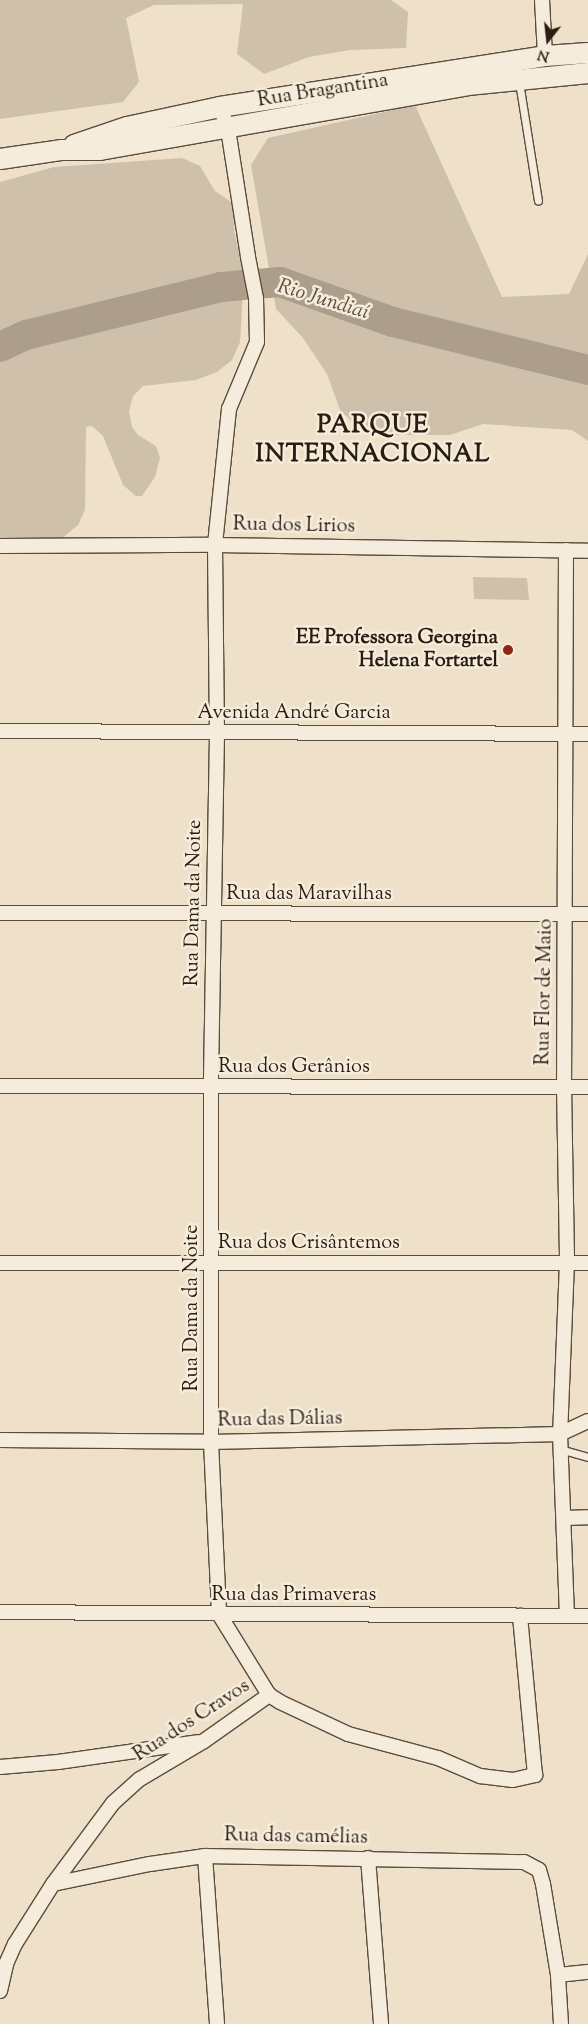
<!DOCTYPE html>
<html>
<head>
<meta charset="utf-8">
<style>
  body { margin:0 }
  #map { position:relative; width:588px; height:2024px; overflow:hidden; background:#efe1c9; font-family:"Sorts Mill Goudy",serif }
  div>[style] { position:absolute }
  [style*='--x'] { left:calc(var(--x)*1px); top:calc(var(--y)*1px); width:calc(var(--w)*1px); rotate:calc(var(--a)*1deg) }
  .green>* { inset:0; background:#cec0aa }
  .river>* { height:30px; margin:-15px; padding:0 15px; transform-origin:15px; border-radius:15px; background:#ac9e8a }
  .roads { filter:drop-shadow(1px 0 #5b4d3e) drop-shadow(-1px 0 #5b4d3e) drop-shadow(0 1px #5b4d3e) drop-shadow(0 -1px #5b4d3e) }
  .lane>* { height:7px; margin:-3.5px; padding:0 3.5px; transform-origin:3.5px; border-radius:3.5px; background:#f5ecdc }
  .street>* { height:14px; margin:-7px; padding:0 7px; transform-origin:7px; border-radius:7px; background:#f5ecdc }
  .secondary>* { height:20px; margin:-10px; padding:0 10px; transform-origin:10px; border-radius:10px; background:#f5ecdc }
  .dots>* { width:14px; height:14px; translate:-50% -50%; box-sizing:border-box; border:2px solid #f5ecdc; border-radius:50% }
  span { translate:-50% -50%; white-space:nowrap; text-align:center; line-height:1.15; -webkit-text-stroke:5px #f5ecdc; paint-order:stroke }
  .street-label { font-size:20px; color:#2a1c10 }
  .poi-label { font-size:20px; color:#2a1c10; font-weight:700 }
  .right { translate:-100% -50%; text-align:right }
  .water-label { font-size:21px; color:#5e5041; font-style:italic }
  .district-label { font-size:25px; color:#2a1c10; font-weight:700; letter-spacing:1px }
  .north { position:absolute; left:523px; top:15px; width:50px; height:50px; -webkit-text-stroke:4px #f5ecdc; paint-order:stroke; rotate:196deg; font-size:14px; font-weight:700; line-height:20px; text-align:center; color:#2a1c10 }
  .north::after { content:''; display:block; margin:auto; width:18px; height:22px; background:#2a1c10; clip-path:polygon(50% 0,100% 100%,50% 72%,0 100%) }
</style>
</head>
<body>
<div id="map">
  <div class="green">
    <i style="clip-path:polygon(0 0,391px 0,408px 12px,406px 48px,350px 50px,309px 57px,264px 74px,237px 54px,243px 4px,154px 5px,126px 18px,139px 82px,123px 102px,0 119px)"></i>
    <i style="clip-path:polygon(415px 105px,502px 297px,569px 294px,588px 254px,588px 441px,572px 430px,483px 424px,450px 435px,366px 435px,340px 410px,327px 374px,303px 338px,276px 309px,251px 165px,268px 138px)"></i>
    <i style="clip-path:polygon(182px 158px,200px 166px,215px 191px,234px 204px,234px 230px,244px 277px,240px 342px,232px 360px,217px 372px,196px 380px,143px 386px,133px 396px,129px 411px,132px 427px,138px 435px,156px 446px,160px 458px,155px 477px,142px 496px,136px 496px,123px 485px,103px 436px,92px 426px,86px 427px,85px 510px,78px 525px,61px 539px,0 545px,0 182px,54px 167px)"></i>
    <i style="clip-path:polygon(473px 577px,527px 578px,529px 600px,474px 599px)"></i>
  </div>
  <div class="river">
    <i style="--x:0;--y:347;--w:29;--a:-25"></i>
    <i style="--x:26;--y:335;--w:201;--a:-13.8"></i>
    <i style="--x:221;--y:287;--w:59;--a:-4.8"></i>
    <i style="--x:280;--y:282;--w:120;--a:19.5"></i>
    <i style="--x:393;--y:322;--w:201;--a:13.8"></i>
  </div>
  <div class="roads">
    <div class="lane">
      <i style="--x:519;--y:82;--w:120;--a:80.9"></i>
      <i style="--x:560;--y:1449;--w:29;--a:16"></i>
    </div>
    <div class="street">
      <i style="--x:542;--y:0;--w:56;--a:86.9"></i>
      <i style="--x:220;--y:107;--w:23;--a:70"></i>
      <i style="--x:228;--y:129;--w:130;--a:81.1"></i>
      <i style="--x:248;--y:257;--w:42;--a:79"></i>
      <i style="--x:256;--y:298;--w:44;--a:88.7"></i>
      <i style="--x:257;--y:342;--w:73;--a:112.7"></i>
      <i style="--x:229;--y:409;--w:137;--a:95.9"></i>
      <i style="--x:215;--y:545;--w:189;--a:89.4"></i>
      <i style="--x:217;--y:734;--w:353;--a:91"></i>
      <i style="--x:211;--y:1087;--w:355;--a:90"></i>
      <i style="--x:211;--y:1442;--w:172;--a:87.3"></i>
      <i style="--x:219;--y:1614;--w:95;--a:58.3"></i>
      <i style="--x:269;--y:1695;--w:13;--a:32"></i>
      <i style="--x:280;--y:1702;--w:75;--a:25.2"></i>
      <i style="--x:348;--y:1734;--w:93;--a:14.9"></i>
      <i style="--x:438;--y:1758;--w:46;--a:23.2"></i>
      <i style="--x:480;--y:1776;--w:33;--a:7"></i>
      <i style="--x:513;--y:1780;--w:23;--a:-13"></i>
      <i style="--x:535;--y:1775;--w:160;--a:-95.4"></i>
      <i style="--x:0;--y:546;--w:215;--a:-0.3"></i>
      <i style="--x:215;--y:545;--w:373;--a:0.9"></i>
      <i style="--x:566;--y:550;--w:536;--a:90.21"></i>
      <i style="--x:564;--y:1086;--w:176;--a:89"></i>
      <i style="--x:567;--y:1262;--w:172;--a:92.3"></i>
      <i style="--x:560;--y:1434;--w:182;--a:87.8"></i>
      <i style="--x:0;--y:731;--w:588;--a:0.29"></i>
      <i style="--x:0;--y:913;--w:588;--a:0.1"></i>
      <i style="--x:0;--y:1086;--w:588;--a:0.1"></i>
      <i style="--x:0;--y:1263;--w:588;--a:0"></i>
      <i style="--x:0;--y:1440;--w:211;--a:0.5"></i>
      <i style="--x:211;--y:1442;--w:349;--a:-1.3"></i>
      <i style="--x:560;--y:1434;--w:31;--a:-25"></i>
      <i style="--x:564;--y:1518;--w:24;--a:-2"></i>
      <i style="--x:0;--y:1612;--w:588;--a:0.39"></i>
      <i style="--x:0;--y:1767;--w:58;--a:-4.9"></i>
      <i style="--x:58;--y:1762;--w:141;--a:-8.1"></i>
      <i style="--x:205;--y:1856;--w:168;--a:85.9"></i>
      <i style="--x:368;--y:1858;--w:167;--a:85.5"></i>
      <i style="--x:53;--y:1884;--w:99;--a:-11.7"></i>
      <i style="--x:150;--y:1864;--w:56;--a:-8.3"></i>
      <i style="--x:205;--y:1856;--w:319;--a:1.1"></i>
      <i style="--x:524;--y:1862;--w:17;--a:28"></i>
      <i style="--x:539;--y:1870;--w:15;--a:74"></i>
      <i style="--x:543;--y:1884;--w:92;--a:80.6"></i>
      <i style="--x:558;--y:1975;--w:49;--a:86.5"></i>
      <i style="--x:558;--y:1975;--w:30;--a:-6"></i>
      <i style="--x:0;--y:1991;--w:28;--a:-77"></i>
      <i style="--x:6;--y:1964;--w:22;--a:-66"></i>
      <i style="--x:15;--y:1944;--w:71;--a:-57.7"></i>
      <i style="--x:53;--y:1884;--w:101;--a:-53.5"></i>
      <i style="--x:113;--y:1803;--w:36;--a:-42"></i>
      <i style="--x:140;--y:1779;--w:74;--a:-30.7"></i>
      <i style="--x:204;--y:1741;--w:80;--a:-35.3"></i>
    </div>
    <div class="secondary">
      <i style="--x:74;--y:145;--w:56;--a:-18.8"></i>
      <i style="--x:127;--y:127;--w:95;--a:-12.1"></i>
      <i style="--x:220;--y:107;--w:329;--a:-8.9"></i>
      <i style="--x:545;--y:56;--w:43;--a:-4"></i>
      <i style="--x:0;--y:159;--w:63;--a:-8.3"></i>
      <i style="--x:62;--y:150;--w:38;--a:0"></i>
      <i style="--x:100;--y:150;--w:374;--a:-10"></i>
      <i style="--x:468;--y:85;--w:121;--a:-5.7"></i>
    </div>
  </div>
  <div class="dots">
    <i style="left:508px;top:650px;background:#8f2418"></i>
  </div>
  <div class="street-label">
    <span style="left:323px;top:91px;rotate:-9deg">Rua Bragantina</span>
    <span style="left:294px;top:526px;rotate:1deg">Rua dos Lirios</span>
    <span style="left:294px;top:713px">Avenida André Garcia</span>
    <span style="left:309px;top:894px">Rua das Maravilhas</span>
    <span style="left:194px;top:903px;rotate:-89deg">Rua Dama da Noite</span>
    <span style="left:545px;top:992px;rotate:-89deg">Rua Flor de Maio</span>
    <span style="left:294px;top:1067px">Rua dos Gerânios</span>
    <span style="left:309px;top:1243px">Rua dos Crisântemos</span>
    <span style="left:192px;top:1308px;rotate:-90deg">Rua Dama da Noite</span>
    <span style="left:280px;top:1420px;rotate:-1deg">Rua das Dálias</span>
    <span style="left:294px;top:1595px">Rua das Primaveras</span>
    <span style="left:192px;top:1721px;rotate:-33deg">Rua dos Cravos</span>
    <span style="left:296px;top:1837px;rotate:1deg">Rua das camélias</span>
  </div>
  <div class="poi-label">
    <span class="right" style="left:498px;top:650px">EE Professora Georgina<br>Helena Fortartel</span>
  </div>
  <div class="water-label">
    <span style="left:323px;top:300px;rotate:17deg">Rio Jundiaí</span>
  </div>
  <div class="district-label">
    <span style="left:373px;top:441px">PARQUE<br>INTERNACIONAL</span>
  </div>
  <div class="north">N</div>
</div>
</body>
</html>
